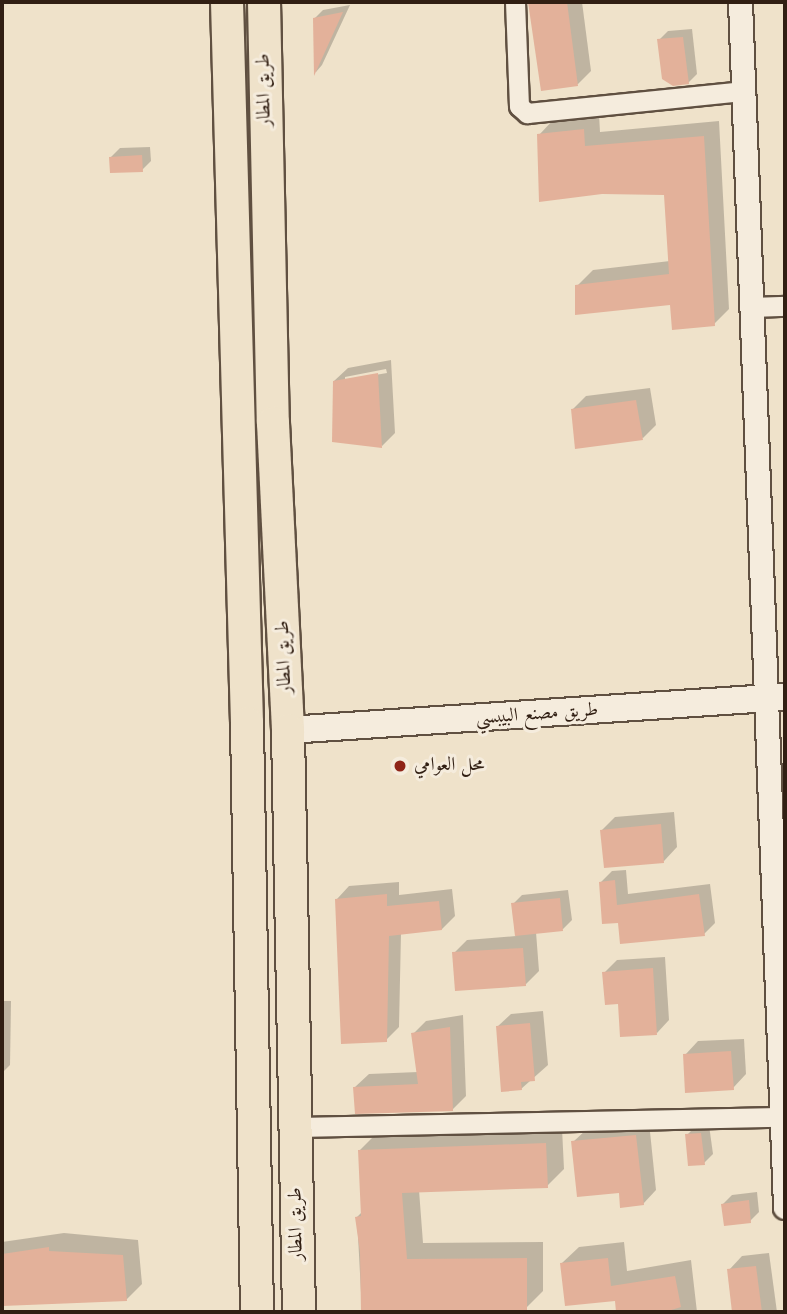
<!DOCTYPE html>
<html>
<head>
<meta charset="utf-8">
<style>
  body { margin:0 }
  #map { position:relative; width:787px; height:1314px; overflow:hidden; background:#efe2ca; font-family:"Old Standard TT",Amiri,serif }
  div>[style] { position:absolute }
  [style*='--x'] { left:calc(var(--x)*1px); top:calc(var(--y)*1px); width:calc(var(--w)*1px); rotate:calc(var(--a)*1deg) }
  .shadow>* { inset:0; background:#0003 }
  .building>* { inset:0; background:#e3b19a }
  .roads { filter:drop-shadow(2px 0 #605041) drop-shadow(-2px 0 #605041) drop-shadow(0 2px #605041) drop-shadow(0 -2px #605041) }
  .minor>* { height:19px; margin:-9.5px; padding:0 9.5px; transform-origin:9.5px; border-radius:9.5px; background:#f5ecdd }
  .tertiary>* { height:23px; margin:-11.5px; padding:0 11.5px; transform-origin:11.5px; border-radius:11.5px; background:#f5ecdd }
  .secondary>* { height:26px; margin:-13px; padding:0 13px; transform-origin:13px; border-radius:13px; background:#f5ecdd }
  .trunk>* { height:32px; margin:-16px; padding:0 16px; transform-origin:16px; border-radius:16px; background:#efe2ca }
  .dots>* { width:19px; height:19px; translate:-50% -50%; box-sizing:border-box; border:4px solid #f5ecdd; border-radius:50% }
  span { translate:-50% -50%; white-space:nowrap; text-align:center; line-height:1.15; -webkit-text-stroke:6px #f5ecdd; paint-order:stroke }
  .street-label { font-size:19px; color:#311f13 }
  .poi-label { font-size:19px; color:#311f13 }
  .left { translate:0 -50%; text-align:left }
  .frame { position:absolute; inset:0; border:4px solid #311f13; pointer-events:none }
</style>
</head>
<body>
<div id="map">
  <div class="shadow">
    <i style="clip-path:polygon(530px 2px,582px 2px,591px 71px,578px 84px,543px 89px)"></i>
    <i style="clip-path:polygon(350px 5px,322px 65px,316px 72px,314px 19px,323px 10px)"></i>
    <i style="clip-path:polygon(692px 29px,697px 74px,688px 83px,659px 40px,668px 31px)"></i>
    <i style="clip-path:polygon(599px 114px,600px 132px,719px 121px,729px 309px,714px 324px,672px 303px,577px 286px,593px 270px,670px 261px,666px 194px,539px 135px,554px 119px)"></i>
    <i style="clip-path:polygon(150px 147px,151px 161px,142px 170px,111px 157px,120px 148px)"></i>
    <i style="clip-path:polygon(evenodd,391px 360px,395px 433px,382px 446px,334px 381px,348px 368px,391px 360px,386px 369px,387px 373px,345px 380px,345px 377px,386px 369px)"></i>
    <i style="clip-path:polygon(650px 388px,656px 425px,643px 438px,573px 409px,586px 396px)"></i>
    <i style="clip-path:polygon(674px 812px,677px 847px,664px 861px,601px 831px,615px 817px)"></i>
    <i style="clip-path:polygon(626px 870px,628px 894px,710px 884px,715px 923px,704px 934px,620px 921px,601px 882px,612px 871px)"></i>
    <i style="clip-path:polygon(399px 882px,399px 895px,452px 889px,455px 916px,442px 929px,401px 933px,399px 1027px,386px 1040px,337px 899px,349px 886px)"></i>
    <i style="clip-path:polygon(568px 890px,572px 920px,563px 929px,536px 932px,539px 971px,525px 985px,454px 953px,467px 940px,516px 936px,513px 904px,522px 895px)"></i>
    <i style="clip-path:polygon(665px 957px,669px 1020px,657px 1033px,619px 1002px,604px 973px,617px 960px)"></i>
    <i style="clip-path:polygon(2px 1001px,11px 1001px,10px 1065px,2px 1073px)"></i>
    <i style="clip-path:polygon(543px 1011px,548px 1065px,521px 1089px,497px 1027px,511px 1014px)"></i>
    <i style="clip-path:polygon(463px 1015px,466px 1096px,452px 1110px,355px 1087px,369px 1074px,418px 1072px,413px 1034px,426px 1021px)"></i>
    <i style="clip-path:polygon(744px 1039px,746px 1074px,733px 1088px,685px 1055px,698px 1041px)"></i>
    <i style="clip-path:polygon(649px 1122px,656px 1190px,643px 1204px,573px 1142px,587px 1129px)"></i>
    <i style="clip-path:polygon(709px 1125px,713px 1154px,704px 1163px,687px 1135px,696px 1126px)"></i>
    <i style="clip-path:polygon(562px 1128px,564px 1169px,547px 1186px,419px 1190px,423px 1243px,543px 1242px,543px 1291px,526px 1308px,362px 1312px,357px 1217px,362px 1212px,360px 1150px,376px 1134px)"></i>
    <i style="clip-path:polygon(757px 1192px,759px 1212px,750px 1221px,723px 1204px,732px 1195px)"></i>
    <i style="clip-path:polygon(64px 1233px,138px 1240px,142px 1284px,126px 1300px,2px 1305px,2px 1242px)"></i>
    <i style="clip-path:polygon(624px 1242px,627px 1271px,691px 1260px,697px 1312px,618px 1312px,617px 1299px,562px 1263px,579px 1247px)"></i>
    <i style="clip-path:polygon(769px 1253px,777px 1312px,734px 1312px,729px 1270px,742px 1256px)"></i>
  </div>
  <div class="building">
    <i style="clip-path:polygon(528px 2px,567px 2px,578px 86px,541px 91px)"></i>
    <i style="clip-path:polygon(343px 12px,314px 76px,313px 18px)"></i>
    <i style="clip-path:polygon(683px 37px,689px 84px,673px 86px,662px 79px,657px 39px)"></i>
    <i style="clip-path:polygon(584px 129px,585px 146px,704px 136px,715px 326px,672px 330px,670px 305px,575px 315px,575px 285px,669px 274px,664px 195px,602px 194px,539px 202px,537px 134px)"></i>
    <i style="clip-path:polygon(142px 155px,143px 172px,110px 173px,109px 157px)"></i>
    <i style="clip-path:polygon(378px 373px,382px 448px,332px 442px,333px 381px)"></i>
    <i style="clip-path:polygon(636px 400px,643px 440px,575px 449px,571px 409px)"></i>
    <i style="clip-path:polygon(661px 824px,664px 863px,604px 868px,600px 830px)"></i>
    <i style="clip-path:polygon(615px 880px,617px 905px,699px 894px,705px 936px,620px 944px,618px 923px,602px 924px,599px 882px)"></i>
    <i style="clip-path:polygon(387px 894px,387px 906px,439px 901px,442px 930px,389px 936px,387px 1042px,341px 1044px,335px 899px)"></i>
    <i style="clip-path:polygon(560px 898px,563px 931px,515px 936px,511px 903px)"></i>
    <i style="clip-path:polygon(523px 948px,526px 986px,455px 991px,452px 952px)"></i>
    <i style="clip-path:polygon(653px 968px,657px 1035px,620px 1037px,618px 1004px,605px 1005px,602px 972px)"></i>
    <i style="clip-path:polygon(530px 1023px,535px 1081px,521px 1082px,522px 1090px,501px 1092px,496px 1026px)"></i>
    <i style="clip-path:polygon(450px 1027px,453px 1111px,355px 1114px,353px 1087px,418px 1084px,411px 1033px)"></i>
    <i style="clip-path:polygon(731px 1051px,734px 1090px,685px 1093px,683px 1054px)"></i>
    <i style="clip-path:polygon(701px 1133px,705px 1165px,688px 1166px,685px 1134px)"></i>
    <i style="clip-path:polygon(636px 1135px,644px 1205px,620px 1208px,619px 1193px,577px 1197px,571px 1141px)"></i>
    <i style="clip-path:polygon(546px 1143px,548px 1188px,402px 1193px,407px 1259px,527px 1258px,527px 1312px,361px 1312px,360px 1252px,355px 1217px,361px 1216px,358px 1150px)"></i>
    <i style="clip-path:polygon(749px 1200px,751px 1223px,724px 1226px,721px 1204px)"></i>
    <i style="clip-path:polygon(49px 1247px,49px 1251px,123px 1255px,127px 1301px,2px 1306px,2px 1254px)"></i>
    <i style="clip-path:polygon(608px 1258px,611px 1286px,675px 1276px,681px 1307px,665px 1312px,616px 1312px,615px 1301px,565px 1306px,560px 1263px)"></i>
    <i style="clip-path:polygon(756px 1266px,762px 1312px,732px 1312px,727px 1269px)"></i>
  </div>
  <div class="roads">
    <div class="minor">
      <i style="--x:515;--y:2;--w:104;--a:87.8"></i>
      <i style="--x:519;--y:106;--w:11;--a:41"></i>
      <i style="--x:527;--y:113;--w:219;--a:-5.8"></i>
      <i style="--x:753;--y:307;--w:32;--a:-2"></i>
      <i style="--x:295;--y:1127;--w:486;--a:-1.2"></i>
    </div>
    <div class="tertiary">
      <i style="--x:740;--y:2;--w:1206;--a:87.86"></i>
    </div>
    <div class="secondary">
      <i style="--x:288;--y:730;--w:498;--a:-3.8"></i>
    </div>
    <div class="trunk">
      <i style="--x:227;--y:2;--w:721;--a:88.41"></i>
      <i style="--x:247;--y:723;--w:589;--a:89.03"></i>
      <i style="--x:264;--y:2;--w:421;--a:88.8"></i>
      <i style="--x:273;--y:423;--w:307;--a:87.2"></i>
      <i style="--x:288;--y:730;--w:582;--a:88.92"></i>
    </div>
  </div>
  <div class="dots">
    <i style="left:400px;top:766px;background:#8f2418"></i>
  </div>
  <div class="street-label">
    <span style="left:265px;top:90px;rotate:-91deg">طريق المطار</span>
    <span style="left:285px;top:657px;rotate:-92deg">طريق المطار</span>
    <span style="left:537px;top:715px;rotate:-4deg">طريق مصنع البيبسي</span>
    <span style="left:297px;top:1224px;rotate:-91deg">طريق المطار</span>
  </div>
  <div class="poi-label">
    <span class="left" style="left:414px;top:766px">محل العوامي</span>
  </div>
  <div class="frame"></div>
</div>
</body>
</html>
